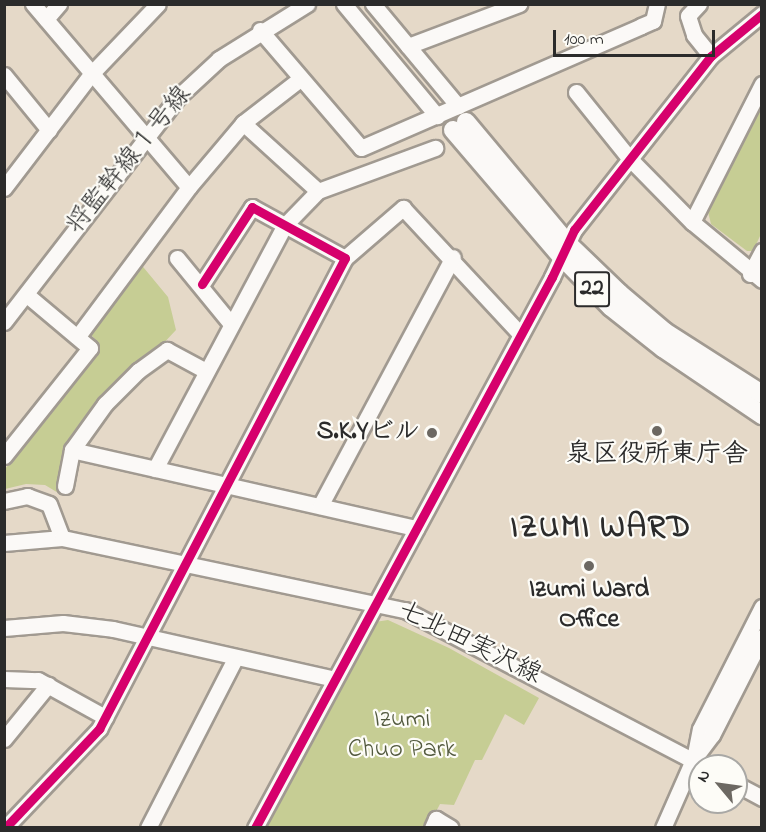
<!DOCTYPE html>
<html>
<head>
<meta charset="utf-8">
<style>
  body { margin:0 }
  #map { position:relative; width:766px; height:832px; overflow:hidden; background:#e5d9c8; font-family:"Indie Flower","Klee One",sans-serif }
  div>[style] { position:absolute }
  [style*='--x'] { left:calc(var(--x)*1px); top:calc(var(--y)*1px); width:calc(var(--w)*1px); rotate:calc(var(--a)*1deg) }
  .green>* { inset:0; background:#c6cd94 }
  .roads { filter:drop-shadow(2px 0 #a19a91) drop-shadow(-2px 0 #a19a91) drop-shadow(0 2px #a19a91) drop-shadow(0 -2px #a19a91) }
  .minor>* { height:15px; margin:-7.5px; padding:0 7.5px; transform-origin:7.5px; border-radius:7.5px; background:#fbf9f7 }
  .major>* { height:18px; margin:-9px; padding:0 9px; transform-origin:9px; border-radius:9px; background:#fbf9f7 }
  .cycleway>* { height:9px; margin:-4.5px; padding:0 4.5px; transform-origin:4.5px; border-radius:4.5px; background:#d6006c }
  .dots>* { width:16px; height:16px; translate:-50% -50%; box-sizing:border-box; border:3px solid #fdfcf7; border-radius:50% }
  span { translate:-50% -50%; white-space:nowrap; text-align:center; line-height:1.15; -webkit-text-stroke:4.5px #fdfcf7; paint-order:stroke }
  .shield-label span { padding:2px 4px; background:#fdfcf7; border:2px solid; border-radius:4px; -webkit-text-stroke-width:0 }
  .shield-label { font-size:24px; color:#2b2b2b; font-weight:700 }
  .street-label { font-size:26px; color:#2b2b2b }
  .poi-label { font-size:26px; color:#2b2b2b; font-weight:700 }
  .right { translate:-100% -50%; text-align:right }
  .park-label { font-size:26px; color:#52593e }
  .district-label { font-size:32px; color:#2b2b2b; font-weight:700; letter-spacing:1.5px }
  .frame { position:absolute; inset:0; border:6px solid #2b2b2b; pointer-events:none }
  .north { position:absolute; left:688px; top:754px; width:60px; height:60px; box-sizing:border-box; background:#fdfcf7; border:2px solid #a9a8a5; border-radius:50%; rotate:299deg; font-size:16px; font-weight:700; line-height:24px; text-align:center; color:#2b2b2b }
  .north::after { content:''; display:block; margin:auto; width:21px; height:27px; background:#6c6862; clip-path:polygon(50% 0,100% 100%,50% 72%,0 100%) }
  .scale { position:absolute; left:553px; top:30px; width:162px; height:27px; box-sizing:border-box; border:3px solid #2b2b2b; border-top:0; padding-left:8px; font-size:18px; line-height:21px; white-space:nowrap; color:#2b2b2b; -webkit-text-stroke:4px #fdfcf7; paint-order:stroke }
</style>
</head>
<body>
<div id="map">
  <div class="green">
    <i style="clip-path:polygon(761px 103px,761px 234px,753px 251px,747px 251px,711px 224px,708px 212px)"></i>
    <i style="clip-path:polygon(139px 262px,168px 297px,176px 330px,66px 447px,60px 494px,45px 485px,26px 484px,5px 489px,5px 469px,98px 349px,96px 340px,88px 332px)"></i>
    <i style="clip-path:polygon(388px 620px,449px 648px,539px 698px,524px 725px,505px 714px,482px 760px,475px 760px,454px 805px,440px 804px,428px 827px,266px 828px,375px 622px)"></i>
  </div>
  <div class="roads">
    <div class="minor">
      <i style="--x:33;--y:4;--w:240;--a:49.6"></i>
      <i style="--x:189;--y:187;--w:84;--a:-49.8"></i>
      <i style="--x:243;--y:123;--w:72;--a:-37.7"></i>
      <i style="--x:344;--y:4;--w:146;--a:50.3"></i>
      <i style="--x:373;--y:4;--w:133;--a:50.2"></i>
      <i style="--x:699;--y:4;--w:16;--a:133"></i>
      <i style="--x:688;--y:16;--w:20;--a:72"></i>
      <i style="--x:694;--y:35;--w:27;--a:51"></i>
      <i style="--x:46;--y:19;--w:20;--a:-49"></i>
      <i style="--x:260;--y:30;--w:155;--a:49.4"></i>
      <i style="--x:361;--y:148;--w:305;--a:-23.5"></i>
      <i style="--x:641;--y:26;--w:13;--a:-23"></i>
      <i style="--x:653;--y:21;--w:17;--a:-77"></i>
      <i style="--x:408;--y:46;--w:119;--a:-20.7"></i>
      <i style="--x:4;--y:75;--w:71;--a:50.7"></i>
      <i style="--x:576;--y:92;--w:85;--a:51.2"></i>
      <i style="--x:629;--y:158;--w:90;--a:45.5"></i>
      <i style="--x:692;--y:222;--w:91;--a:39.6"></i>
      <i style="--x:243;--y:123;--w:101;--a:42.2"></i>
      <i style="--x:318;--y:191;--w:125;--a:-20.2"></i>
      <i style="--x:4;--y:188;--w:145;--a:-52.6"></i>
      <i style="--x:92;--y:73;--w:95;--a:-46.3"></i>
      <i style="--x:692;--y:222;--w:155;--a:-63.1"></i>
      <i style="--x:177;--y:258;--w:85;--a:50.7"></i>
      <i style="--x:345;--y:258;--w:77;--a:-40.8"></i>
      <i style="--x:403;--y:208;--w:173;--a:47.1"></i>
      <i style="--x:750;--y:274;--w:26;--a:-62"></i>
      <i style="--x:4;--y:322;--w:284;--a:-52.3"></i>
      <i style="--x:178;--y:97;--w:56;--a:-42.8"></i>
      <i style="--x:219;--y:59;--w:104;--a:-32"></i>
      <i style="--x:78;--y:336;--w:186;--a:-53.3"></i>
      <i style="--x:72;--y:450;--w:353;--a:12.8"></i>
      <i style="--x:4;--y:456;--w:138;--a:-51.5"></i>
      <i style="--x:90;--y:348;--w:82;--a:-139.9"></i>
      <i style="--x:155;--y:469;--w:276;--a:-62"></i>
      <i style="--x:285;--y:225;--w:47;--a:-45.9"></i>
      <i style="--x:65;--y:486;--w:37;--a:-79"></i>
      <i style="--x:72;--y:450;--w:57;--a:-54.3"></i>
      <i style="--x:105;--y:404;--w:47;--a:-45"></i>
      <i style="--x:138;--y:371;--w:36;--a:-36"></i>
      <i style="--x:167;--y:350;--w:44;--a:28.3"></i>
      <i style="--x:4;--y:501;--w:24;--a:-12"></i>
      <i style="--x:27;--y:496;--w:23;--a:20"></i>
      <i style="--x:49;--y:504;--w:36;--a:69"></i>
      <i style="--x:320;--y:506;--w:282;--a:-61.9"></i>
      <i style="--x:4;--y:543;--w:58;--a:-4.9"></i>
      <i style="--x:62;--y:538;--w:350;--a:11.9"></i>
      <i style="--x:405;--y:610;--w:337;--a:27.6"></i>
      <i style="--x:4;--y:628;--w:59;--a:-4.8"></i>
      <i style="--x:63;--y:623;--w:50;--a:6.8"></i>
      <i style="--x:113;--y:629;--w:227;--a:12.7"></i>
      <i style="--x:4;--y:679;--w:34;--a:2"></i>
      <i style="--x:38;--y:680;--w:77;--a:28.9"></i>
      <i style="--x:4;--y:739;--w:70;--a:-50.8"></i>
      <i style="--x:695;--y:754;--w:25;--a:-79"></i>
      <i style="--x:700;--y:729;--w:137;--a:-63.1"></i>
      <i style="--x:736;--y:784;--w:30;--a:28"></i>
      <i style="--x:5;--y:828;--w:137;--a:-46.5"></i>
      <i style="--x:99;--y:729;--w:531;--a:-62.42"></i>
      <i style="--x:345;--y:258;--w:106;--a:-151.3"></i>
      <i style="--x:252;--y:207;--w:92;--a:123"></i>
      <i style="--x:148;--y:828;--w:192;--a:-62.8"></i>
      <i style="--x:255;--y:828;--w:626;--a:-61.67"></i>
      <i style="--x:552;--y:277;--w:52;--a:-64.9"></i>
      <i style="--x:574;--y:230;--w:221;--a:-51.8"></i>
      <i style="--x:711;--y:56;--w:66;--a:-39.5"></i>
      <i style="--x:432;--y:828;--w:10;--a:-66"></i>
      <i style="--x:436;--y:819;--w:17;--a:31"></i>
      <i style="--x:663;--y:828;--w:74;--a:-66.2"></i>
      <i style="--x:693;--y:760;--w:31;--a:-53"></i>
      <i style="--x:712;--y:735;--w:110;--a:-63"></i>
    </div>
    <div class="major">
      <i style="--x:466;--y:122;--w:159;--a:50.1"></i>
      <i style="--x:568;--y:244;--w:71;--a:43.9"></i>
      <i style="--x:619;--y:293;--w:60;--a:40.3"></i>
      <i style="--x:665;--y:332;--w:115;--a:32.6"></i>
      <i style="--x:453;--y:130;--w:167;--a:49.4"></i>
      <i style="--x:562;--y:257;--w:70;--a:45.6"></i>
      <i style="--x:611;--y:307;--w:66;--a:38.3"></i>
      <i style="--x:663;--y:348;--w:120;--a:34.1"></i>
    </div>
  </div>
  <div class="cycleway">
    <i style="--x:5;--y:828;--w:137;--a:-46.5"></i>
    <i style="--x:99;--y:729;--w:531;--a:-62.42"></i>
    <i style="--x:345;--y:258;--w:106;--a:-151.3"></i>
    <i style="--x:252;--y:207;--w:92;--a:123"></i>
    <i style="--x:255;--y:828;--w:626;--a:-61.67"></i>
    <i style="--x:552;--y:277;--w:52;--a:-64.9"></i>
    <i style="--x:574;--y:230;--w:221;--a:-51.8"></i>
    <i style="--x:711;--y:56;--w:66;--a:-39.5"></i>
  </div>
  <div class="dots">
    <i style="left:657px;top:431px;background:#6c6862"></i>
    <i style="left:432px;top:433px;background:#6c6862"></i>
    <i style="left:589px;top:566px;background:#6c6862"></i>
  </div>
  <div class="shield-label">
    <span style="left:592px;top:289px">22</span>
  </div>
  <div class="street-label">
    <span style="left:130px;top:161px;rotate:-51deg">将監幹線１号線</span>
    <span style="left:469px;top:644px;rotate:26deg">七北田実沢線</span>
  </div>
  <div class="poi-label">
    <span class="right" style="left:420px;top:433px">S.K.Yビル</span>
    <span style="left:657px;top:456px">泉区役所東庁舎</span>
    <span style="left:589px;top:606px">Izumi Ward<br>Office</span>
  </div>
  <div class="park-label">
    <span style="left:402px;top:736px">Izumi<br>Chuo Park</span>
  </div>
  <div class="district-label">
    <span style="left:601px;top:529px">IZUMI WARD</span>
  </div>
  <div class="frame"></div>
  <div class="north">N</div>
  <div class="scale">100 m</div>
</div>
</body>
</html>
